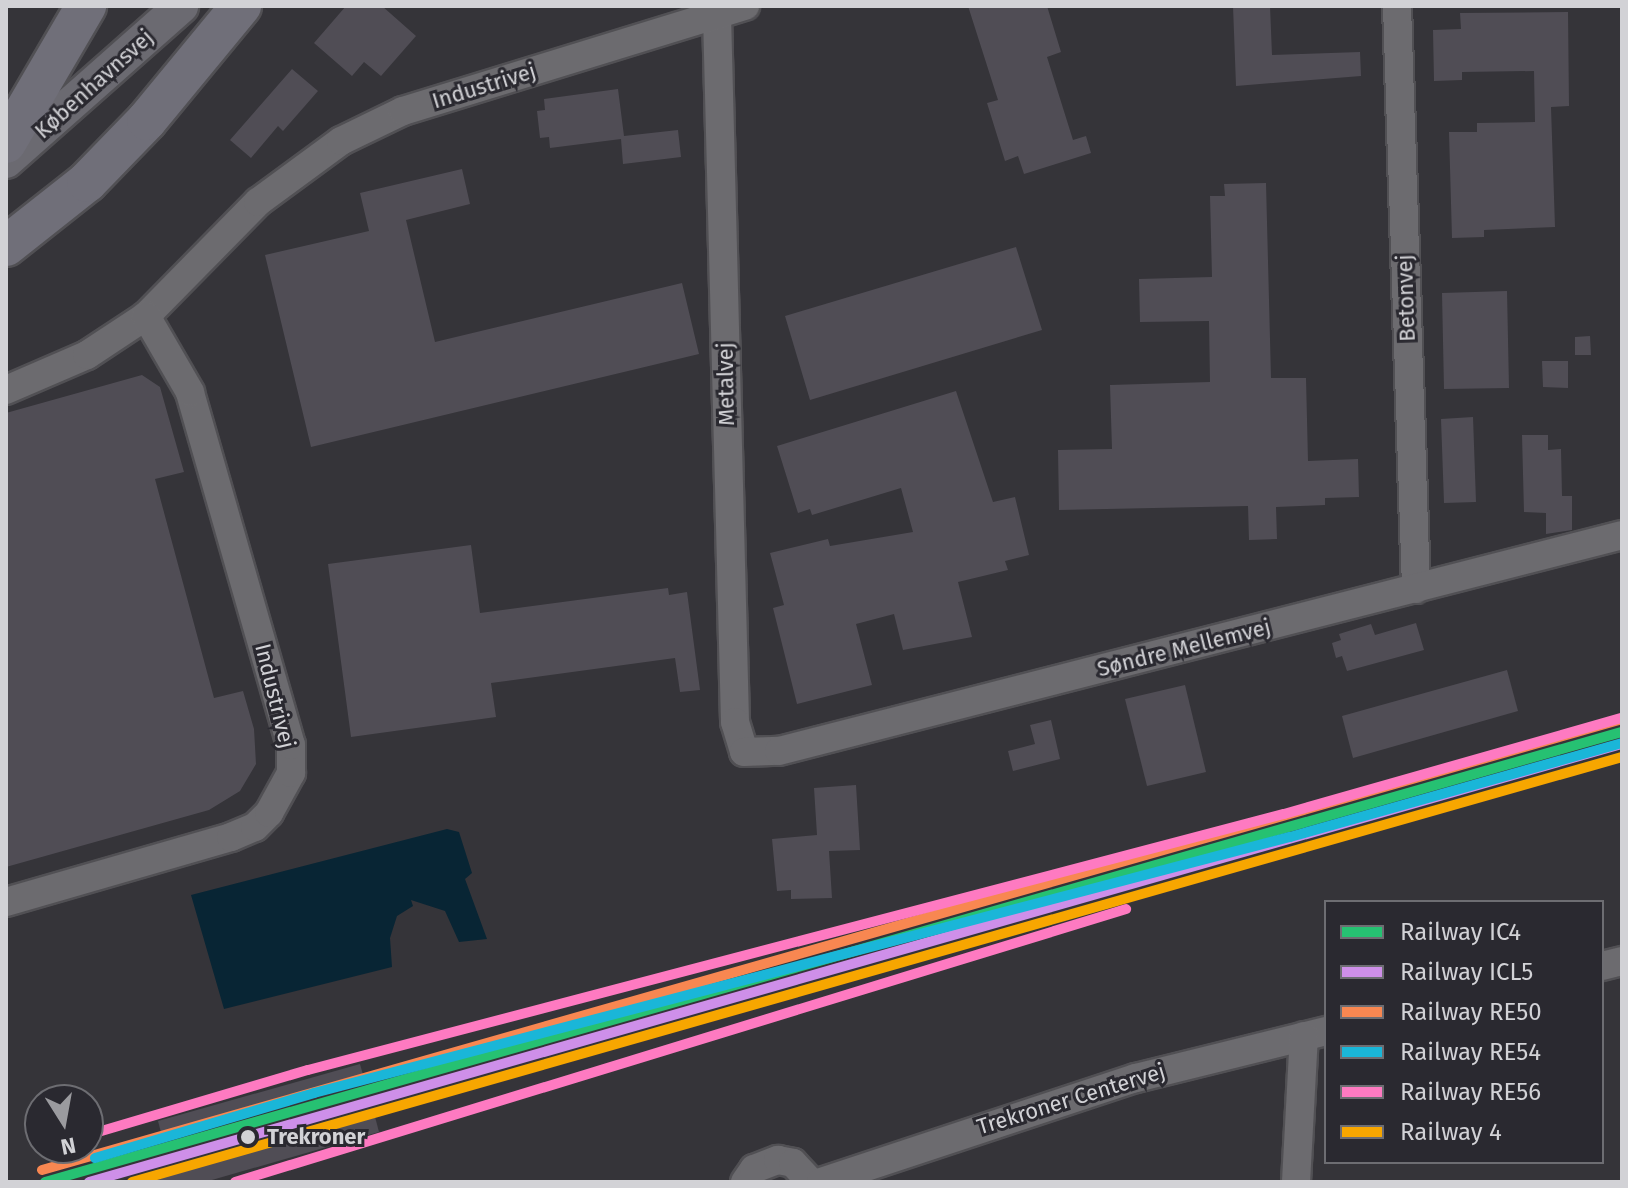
<!DOCTYPE html>
<html>
<head>
<meta charset="utf-8">
<style>
  body { margin:0 }
  #map { position:relative; width:1628px; height:1188px; overflow:hidden; background:#353439; font-family:"Fira Sans",sans-serif }
  div>[style] { position:absolute }
  [style*='--x'] { left:calc(var(--x)*1px); top:calc(var(--y)*1px); width:calc(var(--w)*1px); rotate:calc(var(--a)*1deg) }
  .water>* { inset:0; background:#082534 }
  .building>* { inset:0; background:#504d55 }
  .roads { filter:drop-shadow(2px 0 #515054) drop-shadow(-2px 0 #515054) drop-shadow(0 2px #515054) drop-shadow(0 -2px #515054) }
  .minor>* { height:28px; margin:-14px; padding:0 14px; transform-origin:14px; border-radius:14px; background:#6c6b6f }
  .major>* { height:34px; margin:-17px; padding:0 17px; transform-origin:17px; border-radius:17px; background:#6b6a71 }
  .highway>* { height:40px; margin:-20px; padding:0 20px; transform-origin:20px; border-radius:20px; background:#706f79 }
  .rail-1>* { height:10px; margin:-5px; padding:0 5px; transform-origin:5px; border-radius:5px; background:#26c172 }
  .rail-2>* { height:10px; margin:-5px; padding:0 5px; transform-origin:5px; border-radius:5px; background:#ce8fe9 }
  .rail-3>* { height:10px; margin:-5px; padding:0 5px; transform-origin:5px; border-radius:5px; background:#f88751 }
  .rail-4>* { height:10px; margin:-5px; padding:0 5px; transform-origin:5px; border-radius:5px; background:#1ab6d8 }
  .rail-5>* { height:10px; margin:-5px; padding:0 5px; transform-origin:5px; border-radius:5px; background:#fe7ac1 }
  .rail-6>* { height:10px; margin:-5px; padding:0 5px; transform-origin:5px; border-radius:5px; background:#f7a600 }
  .dots>* { width:22px; height:22px; translate:-50% -50%; box-sizing:border-box; border:4px solid #2a2930; border-radius:50% }
  span { translate:-50% -50%; white-space:nowrap; text-align:center; line-height:1.15; -webkit-text-stroke:6px #2a2930; paint-order:stroke }
  .street-label { font-size:22px; color:#d2d2d6 }
  .stop-label { font-size:22px; color:#d2d2d6; font-weight:700 }
  .left { translate:0 -50%; text-align:left }
  .frame { position:absolute; inset:0; border:8px solid #d2d2d6; pointer-events:none }
  .legend { position:absolute; left:1324px; top:900px; width:280px; height:264px; box-sizing:border-box; background:#2a2930; border:2px solid #6d6d72; margin:0; padding:10px 14px; list-style:none; font-size:24px; color:#d2d2d6 }
  .legend li { display:flex; align-items:center; gap:16px; height:40px }
  .legend b { width:40px; border:2px solid #6d6d72 }
  .north { position:absolute; left:24px; top:1084px; width:80px; height:80px; box-sizing:border-box; background:#2a2930; border:2px solid #6d6d72; border-radius:50%; rotate:169deg; font-size:22px; font-weight:700; line-height:32px; text-align:center; color:#d2d2d6 }
  .north::after { content:''; display:block; margin:auto; width:28px; height:36px; background:#9b9b9f; clip-path:polygon(50% 0,100% 100%,50% 72%,0 100%) }
</style>
</head>
<body>
<div id="map">
  <div class="water">
    <i style="clip-path:polygon(447px 829px,459px 832px,472px 873px,465px 879px,487px 939px,459px 942px,445px 911px,411px 900px,413px 906px,397px 916px,390px 938px,392px 967px,224px 1009px,191px 895px)"></i>
  </div>
  <div class="building">
    <i style="clip-path:polygon(346px 6px,382px 6px,416px 36px,381px 76px,364px 62px,352px 76px,314px 43px)"></i>
    <i style="clip-path:polygon(968px 6px,1047px 6px,1061px 52px,1047px 57px,1073px 140px,1086px 136px,1091px 153px,1024px 174px,1018px 156px,1005px 161px,987px 103px,998px 100px)"></i>
    <i style="clip-path:polygon(1233px 6px,1270px 6px,1272px 55px,1360px 52px,1361px 76px,1236px 86px)"></i>
    <i style="clip-path:polygon(1568px 12px,1569px 106px,1551px 107px,1555px 227px,1484px 230px,1484px 237px,1452px 238px,1449px 132px,1477px 132px,1477px 123px,1535px 122px,1534px 71px,1462px 72px,1462px 80px,1434px 81px,1433px 30px,1461px 29px,1460px 13px)"></i>
    <i style="clip-path:polygon(292px 69px,318px 91px,283px 131px,278px 126px,251px 158px,230px 140px)"></i>
    <i style="clip-path:polygon(618px 89px,624px 136px,678px 130px,681px 157px,623px 164px,621px 139px,550px 148px,549px 137px,540px 138px,537px 111px,545px 110px,544px 99px)"></i>
    <i style="clip-path:polygon(462px 169px,470px 204px,406px 220px,435px 342px,682px 283px,699px 354px,311px 447px,265px 255px,369px 231px,360px 193px)"></i>
    <i style="clip-path:polygon(1266px 183px,1271px 378px,1306px 378px,1308px 461px,1358px 459px,1359px 497px,1325px 498px,1325px 505px,1276px 507px,1277px 539px,1249px 540px,1248px 506px,1059px 510px,1058px 450px,1112px 449px,1110px 385px,1210px 382px,1209px 321px,1140px 322px,1139px 279px,1212px 277px,1210px 196px,1225px 196px,1224px 184px)"></i>
    <i style="clip-path:polygon(1016px 247px,1042px 330px,810px 400px,785px 316px)"></i>
    <i style="clip-path:polygon(1507px 291px,1509px 388px,1444px 389px,1442px 293px)"></i>
    <i style="clip-path:polygon(1590px 336px,1591px 355px,1575px 355px,1575px 337px)"></i>
    <i style="clip-path:polygon(1542px 361px,1568px 361px,1568px 388px,1543px 387px)"></i>
    <i style="clip-path:polygon(142px 375px,160px 387px,184px 472px,155px 479px,214px 698px,243px 691px,254px 729px,256px 764px,240px 791px,209px 810px,6px 867px,6px 413px)"></i>
    <i style="clip-path:polygon(956px 391px,993px 502px,1015px 497px,1029px 555px,1005px 561px,1008px 570px,958px 582px,972px 637px,903px 650px,894px 614px,856px 624px,872px 685px,797px 704px,773px 608px,784px 605px,770px 553px,828px 539px,830px 546px,913px 532px,901px 488px,812px 515px,810px 509px,798px 513px,777px 446px)"></i>
    <i style="clip-path:polygon(1473px 417px,1476px 502px,1444px 503px,1441px 419px)"></i>
    <i style="clip-path:polygon(1522px 435px,1548px 435px,1548px 450px,1561px 449px,1562px 496px,1572px 496px,1572px 530px,1546px 534px,1546px 513px,1524px 512px)"></i>
    <i style="clip-path:polygon(471px 545px,480px 613px,668px 588px,669px 595px,687px 592px,700px 690px,680px 692px,675px 658px,491px 683px,496px 717px,351px 737px,328px 564px)"></i>
    <i style="clip-path:polygon(1416px 623px,1424px 650px,1347px 671px,1342px 656px,1336px 658px,1332px 643px,1341px 640px,1339px 634px,1371px 624px,1375px 635px)"></i>
    <i style="clip-path:polygon(1507px 670px,1518px 711px,1353px 758px,1342px 716px)"></i>
    <i style="clip-path:polygon(1185px 685px,1206px 772px,1147px 786px,1125px 699px)"></i>
    <i style="clip-path:polygon(1051px 720px,1060px 759px,1013px 771px,1008px 751px,1035px 744px,1030px 725px)"></i>
    <i style="clip-path:polygon(856px 785px,860px 850px,829px 851px,832px 898px,791px 899px,791px 890px,777px 891px,772px 839px,817px 835px,814px 788px)"></i>
    <i style="clip-path:polygon(360px 1064px,365px 1082px,163px 1140px,158px 1121px)"></i>
    <i style="clip-path:polygon(374px 1113px,379px 1132px,205px 1182px,151px 1182px,150px 1178px)"></i>
  </div>
  <div class="roads">
    <div class="minor">
      <i style="--x:1397;--y:6;--w:583;--a:88.13"></i>
      <i style="--x:717;--y:15;--w:707;--a:88.54"></i>
      <i style="--x:735;--y:722;--w:31;--a:73"></i>
      <i style="--x:744;--y:752;--w:35;--a:-2"></i>
      <i style="--x:779;--y:751;--w:870;--a:-14.37"></i>
      <i style="--x:6;--y:390;--w:88;--a:-23.4"></i>
      <i style="--x:87;--y:355;--w:71;--a:-33.5"></i>
      <i style="--x:146;--y:316;--w:160;--a:-45.5"></i>
      <i style="--x:258;--y:202;--w:103;--a:-36.3"></i>
      <i style="--x:341;--y:141;--w:69;--a:-25.8"></i>
      <i style="--x:403;--y:111;--w:358;--a:-17.1"></i>
      <i style="--x:6;--y:902;--w:234;--a:-16.1"></i>
      <i style="--x:231;--y:837;--w:26;--a:-23"></i>
      <i style="--x:255;--y:827;--w:20;--a:-45"></i>
      <i style="--x:269;--y:813;--w:46;--a:-61.2"></i>
      <i style="--x:291;--y:773;--w:28;--a:-90"></i>
      <i style="--x:291;--y:745;--w:367;--a:-106"></i>
      <i style="--x:190;--y:392;--w:88;--a:-120.1"></i>
      <i style="--x:1602;--y:966;--w:21;--a:-14"></i>
      <i style="--x:745;--y:1182;--w:16;--a:-55"></i>
      <i style="--x:754;--y:1169;--w:26;--a:-21"></i>
      <i style="--x:778;--y:1160;--w:15;--a:11"></i>
      <i style="--x:793;--y:1163;--w:26;--a:47"></i>
      <i style="--x:821;--y:1182;--w:332;--a:-18.3"></i>
      <i style="--x:1136;--y:1078;--w:196;--a:-13.9"></i>
      <i style="--x:1296;--y:1182;--w:146;--a:-86.9"></i>
    </div>
    <div class="major">
      <i style="--x:6;--y:161;--w:234;--a:-41.5"></i>
    </div>
    <div class="highway">
      <i style="--x:6;--y:143;--w:159;--a:-59.7"></i>
      <i style="--x:6;--y:246;--w:103;--a:-38.3"></i>
      <i style="--x:87;--y:182;--w:86;--a:-45.9"></i>
      <i style="--x:147;--y:120;--w:148;--a:-50.5"></i>
    </div>
  </div>
  <div class="rail-1">
    <i style="--x:45;--y:1182;--w:1640;--a:-15.93"></i>
  </div>
  <div class="rail-2">
    <i style="--x:89;--y:1182;--w:1594;--a:-15.95"></i>
  </div>
  <div class="rail-3">
    <i style="--x:42;--y:1170;--w:1640;--a:-15.93"></i>
  </div>
  <div class="rail-4">
    <i style="--x:95;--y:1158;--w:228;--a:-16.5"></i>
    <i style="--x:314;--y:1093;--w:1009;--a:-14.7"></i>
    <i style="--x:1290;--y:837;--w:345;--a:-15.8"></i>
  </div>
  <div class="rail-5">
    <i style="--x:88;--y:1135;--w:229;--a:-16.5"></i>
    <i style="--x:308;--y:1070;--w:1009;--a:-14.7"></i>
    <i style="--x:1284;--y:814;--w:351;--a:-15.9"></i>
    <i style="--x:235;--y:1182;--w:932;--a:-17.03"></i>
  </div>
  <div class="rail-6">
    <i style="--x:132;--y:1182;--w:1549;--a:-15.92"></i>
  </div>
  <div class="dots">
    <i style="left:248px;top:1137px;background:#d2d2d6"></i>
  </div>
  <div class="street-label">
    <span style="left:94px;top:84px;rotate:-42deg">Københavnsvej</span>
    <span style="left:484px;top:86px;rotate:-17deg">Industrivej</span>
    <span style="left:1406px;top:298px;rotate:-92deg">Betonvej</span>
    <span style="left:726px;top:384px;rotate:-91deg">Metalvej</span>
    <span style="left:1184px;top:648px;rotate:-14deg">Søndre Mellemvej</span>
    <span style="left:275px;top:696px;rotate:76deg">Industrivej</span>
    <span style="left:1071px;top:1099px;rotate:-17deg">Trekroner Centervej</span>
  </div>
  <div class="stop-label">
    <span class="left" style="left:267px;top:1137px">Trekroner</span>
  </div>
  <div class="frame"></div>
  <ul class="legend">
  <li><b style="height:10px;background:#26c172"></b>Railway IC4</li>
  <li><b style="height:10px;background:#ce8fe9"></b>Railway ICL5</li>
  <li><b style="height:10px;background:#f88751"></b>Railway RE50</li>
  <li><b style="height:10px;background:#1ab6d8"></b>Railway RE54</li>
  <li><b style="height:10px;background:#fe7ac1"></b>Railway RE56</li>
  <li><b style="height:10px;background:#f7a600"></b>Railway 4</li>
  </ul>
  <div class="north">N</div>
</div>
</body>
</html>
